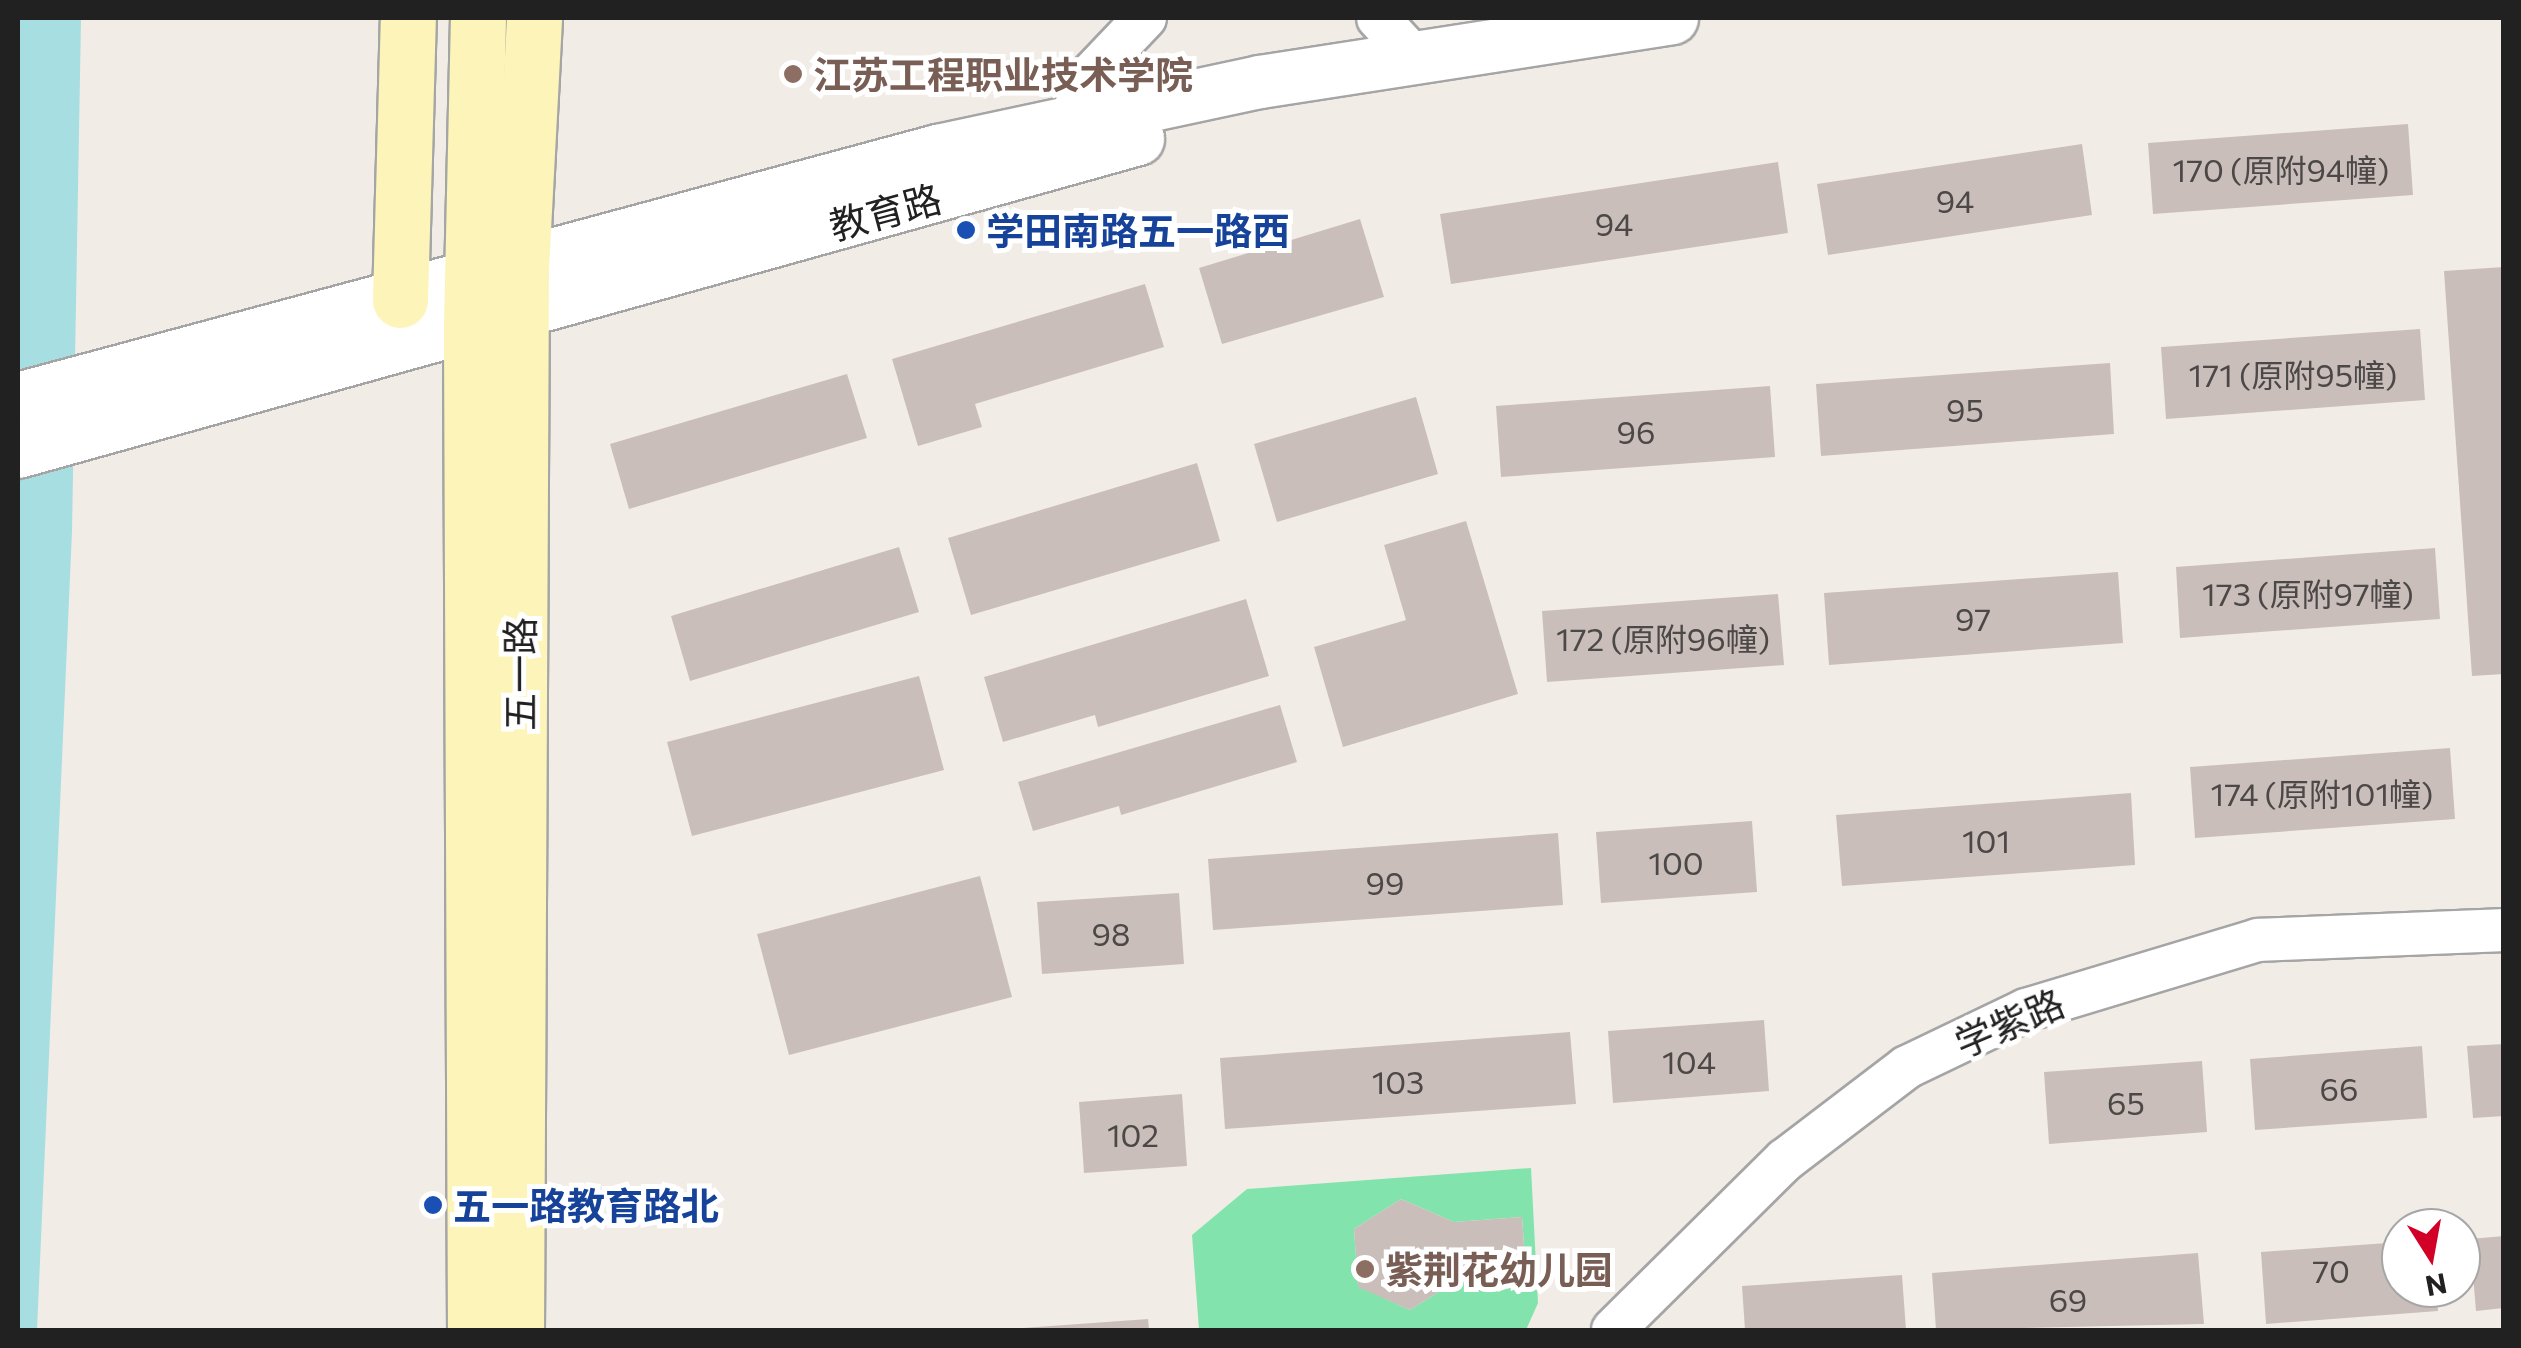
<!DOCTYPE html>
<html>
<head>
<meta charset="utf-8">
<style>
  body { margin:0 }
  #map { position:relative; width:2521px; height:1348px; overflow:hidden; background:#f2ece7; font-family:Commissioner,"Noto Sans SC",sans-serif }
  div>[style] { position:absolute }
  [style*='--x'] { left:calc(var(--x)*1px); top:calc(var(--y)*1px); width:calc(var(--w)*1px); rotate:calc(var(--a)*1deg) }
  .pitch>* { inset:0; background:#82e4ac }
  .water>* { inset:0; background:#a6dee1 }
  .building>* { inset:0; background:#cabeba }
  .roads { filter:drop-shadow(2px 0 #a5a5a5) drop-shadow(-2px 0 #a5a5a5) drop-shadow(0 2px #a5a5a5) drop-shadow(0 -2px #a5a5a5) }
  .minor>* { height:42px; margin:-21px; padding:0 21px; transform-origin:21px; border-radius:21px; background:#fff }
  .tertiary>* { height:52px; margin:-26px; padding:0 26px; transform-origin:26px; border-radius:26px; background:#fff }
  .secondary>* { height:55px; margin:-27.5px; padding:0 27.5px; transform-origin:27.5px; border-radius:27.5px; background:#fdf4ba }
  .dots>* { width:28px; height:28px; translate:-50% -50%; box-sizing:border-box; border:5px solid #fff; border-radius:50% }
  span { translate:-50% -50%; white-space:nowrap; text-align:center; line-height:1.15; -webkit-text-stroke:10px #fff; paint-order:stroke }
  .number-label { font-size:32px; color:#4b4847 }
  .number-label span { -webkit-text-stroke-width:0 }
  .education-label { font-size:38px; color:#785e54; font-weight:700 }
  .left { translate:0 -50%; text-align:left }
  .street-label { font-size:38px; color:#212121 }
  .transit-label { font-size:38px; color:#164399; font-weight:700 }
  .frame { position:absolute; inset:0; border:20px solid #212121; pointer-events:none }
  .north { position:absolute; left:2381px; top:1208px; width:100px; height:100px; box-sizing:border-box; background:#fff; border:2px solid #a6a6a6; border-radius:50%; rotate:169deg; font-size:28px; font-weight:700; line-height:40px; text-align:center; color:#212121 }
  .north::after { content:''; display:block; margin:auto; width:35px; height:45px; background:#d20026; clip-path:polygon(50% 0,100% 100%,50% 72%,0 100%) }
</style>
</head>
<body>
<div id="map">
  <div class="pitch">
    <i style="clip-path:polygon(evenodd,1531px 1168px,1538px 1303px,1526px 1330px,1199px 1330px,1192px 1235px,1247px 1189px,1531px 1168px,1401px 1199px,1454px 1222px,1522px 1217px,1526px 1274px,1459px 1279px,1410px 1310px,1358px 1286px,1354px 1229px,1401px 1199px)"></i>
  </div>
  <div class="water">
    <i style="clip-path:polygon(18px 18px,81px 18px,72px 531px,37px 1330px,18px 1330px)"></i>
  </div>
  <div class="building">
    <i style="clip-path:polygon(2408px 124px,2413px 195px,2153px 214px,2148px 143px)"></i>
    <i style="clip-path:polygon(2082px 144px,2092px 215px,1828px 255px,1817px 184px)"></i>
    <i style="clip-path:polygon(1778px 162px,1788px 233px,1451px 284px,1440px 214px)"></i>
    <i style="clip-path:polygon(1360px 219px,1384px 297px,1222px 344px,1199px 268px)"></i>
    <i style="clip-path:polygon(2504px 267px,2504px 674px,2472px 676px,2444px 271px)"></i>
    <i style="clip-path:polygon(1145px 284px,1164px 347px,975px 404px,982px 427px,918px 446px,892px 359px)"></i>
    <i style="clip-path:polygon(2420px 329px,2425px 400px,2166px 419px,2161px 347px)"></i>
    <i style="clip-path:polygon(2110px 363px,2114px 434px,1821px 456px,1816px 384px)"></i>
    <i style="clip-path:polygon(847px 374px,867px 438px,629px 509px,610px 444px)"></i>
    <i style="clip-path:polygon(1770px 386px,1775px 457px,1501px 477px,1496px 406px)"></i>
    <i style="clip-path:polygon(1416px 397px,1438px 474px,1277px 522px,1254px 444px)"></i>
    <i style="clip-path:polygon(1197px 463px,1220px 541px,971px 615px,948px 538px)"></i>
    <i style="clip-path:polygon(1466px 521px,1518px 694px,1343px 747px,1314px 647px,1406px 620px,1384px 545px)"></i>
    <i style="clip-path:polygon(899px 547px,919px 612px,690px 681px,671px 616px)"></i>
    <i style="clip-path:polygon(2435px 548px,2440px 619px,2180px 638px,2176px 567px)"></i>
    <i style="clip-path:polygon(2118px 572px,2123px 643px,1829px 665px,1824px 593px)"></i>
    <i style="clip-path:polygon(1778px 594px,1784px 665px,1547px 682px,1542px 611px)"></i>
    <i style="clip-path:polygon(1246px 599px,1269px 676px,1098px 727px,1095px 715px,1003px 742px,984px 677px)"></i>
    <i style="clip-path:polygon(919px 676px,944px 770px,692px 836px,667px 742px)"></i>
    <i style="clip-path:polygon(1280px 705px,1297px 762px,1121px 815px,1119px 806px,1033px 831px,1018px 782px)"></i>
    <i style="clip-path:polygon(2450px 748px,2455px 819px,2195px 838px,2190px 767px)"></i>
    <i style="clip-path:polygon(2131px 793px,2135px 865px,1842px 886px,1836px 815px)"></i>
    <i style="clip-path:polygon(1752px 821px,1757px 892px,1601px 903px,1596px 832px)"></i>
    <i style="clip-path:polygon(1558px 833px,1563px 905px,1213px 930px,1208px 859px)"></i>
    <i style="clip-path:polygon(980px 876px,1012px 997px,789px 1055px,757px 934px)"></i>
    <i style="clip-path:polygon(1179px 893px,1184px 964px,1042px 974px,1037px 902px)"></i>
    <i style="clip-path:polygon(1764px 1020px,1769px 1091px,1613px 1103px,1608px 1031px)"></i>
    <i style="clip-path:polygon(1570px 1032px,1576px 1104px,1225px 1129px,1220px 1058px)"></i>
    <i style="clip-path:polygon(2504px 1044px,2504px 1116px,2473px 1118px,2467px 1046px)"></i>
    <i style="clip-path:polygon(2422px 1046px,2427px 1118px,2255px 1130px,2250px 1059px)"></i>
    <i style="clip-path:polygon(2202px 1061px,2207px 1132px,2049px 1144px,2044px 1072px)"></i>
    <i style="clip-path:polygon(1182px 1094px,1187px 1166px,1084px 1173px,1079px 1102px)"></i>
    <i style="clip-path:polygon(1401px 1199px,1454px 1222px,1522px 1217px,1526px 1274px,1459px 1279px,1410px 1310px,1358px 1287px,1354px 1229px)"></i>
    <i style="clip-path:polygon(2504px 1236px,2504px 1308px,2476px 1311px,2470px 1239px)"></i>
    <i style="clip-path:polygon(2401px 1242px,2401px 1288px,2436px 1288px,2438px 1311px,2266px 1324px,2261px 1252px)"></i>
    <i style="clip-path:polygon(2198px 1253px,2204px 1324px,1936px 1330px,1932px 1273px)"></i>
    <i style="clip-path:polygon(1902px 1275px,1906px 1330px,1745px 1330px,1742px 1286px)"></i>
    <i style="clip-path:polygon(1148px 1319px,1149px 1330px,1023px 1330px,1023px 1328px)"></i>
  </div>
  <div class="roads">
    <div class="minor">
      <i style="--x:1378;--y:18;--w:53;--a:47.3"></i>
      <i style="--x:1071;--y:122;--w:41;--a:-72.9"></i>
      <i style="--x:1083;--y:83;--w:90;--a:-46.4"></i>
      <i style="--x:1613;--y:1330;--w:242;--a:-44.7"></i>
      <i style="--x:1785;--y:1160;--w:153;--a:-37.3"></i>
      <i style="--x:1907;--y:1067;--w:132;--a:-25.6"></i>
      <i style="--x:2026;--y:1010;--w:242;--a:-16.8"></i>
      <i style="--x:2258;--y:940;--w:246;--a:-2.3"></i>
    </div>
    <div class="tertiary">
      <i style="--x:18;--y:399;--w:953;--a:-15.09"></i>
      <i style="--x:938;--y:151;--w:329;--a:-12.1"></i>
      <i style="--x:1260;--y:82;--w:417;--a:-8.8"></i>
      <i style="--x:18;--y:452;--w:1163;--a:-15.61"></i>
    </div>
    <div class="secondary">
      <i style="--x:400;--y:300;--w:282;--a:-88.4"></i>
      <i style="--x:475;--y:1330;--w:1005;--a:-90.23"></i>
      <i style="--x:471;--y:325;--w:307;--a:-88.7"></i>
      <i style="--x:516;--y:1330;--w:1063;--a:-89.73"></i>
      <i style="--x:521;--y:267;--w:249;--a:-87"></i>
    </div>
  </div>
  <div class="dots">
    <i style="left:793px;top:74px;background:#8d6e63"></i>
    <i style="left:966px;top:230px;background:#1a4fb4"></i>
    <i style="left:433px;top:1205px;background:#1a4fb4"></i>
    <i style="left:1365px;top:1269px;background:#8d6e63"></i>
  </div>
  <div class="number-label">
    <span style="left:2281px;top:169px">170 (原附94幢)</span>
    <span style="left:1955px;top:200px">94</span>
    <span style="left:1614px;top:223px">94</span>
    <span style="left:2293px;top:374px">171 (原附95幢)</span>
    <span style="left:1965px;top:409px">95</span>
    <span style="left:1636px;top:431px">96</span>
    <span style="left:2308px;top:593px">173 (原附97幢)</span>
    <span style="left:1973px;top:618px">97</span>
    <span style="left:1663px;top:638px">172 (原附96幢)</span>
    <span style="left:2322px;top:793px">174 (原附101幢)</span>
    <span style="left:1986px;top:840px">101</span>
    <span style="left:1676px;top:862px">100</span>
    <span style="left:1385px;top:882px">99</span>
    <span style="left:1111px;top:933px">98</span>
    <span style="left:1689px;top:1061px">104</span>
    <span style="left:1398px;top:1081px">103</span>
    <span style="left:2339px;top:1088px">66</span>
    <span style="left:2126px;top:1102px">65</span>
    <span style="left:1133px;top:1134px">102</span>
    <span style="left:2331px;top:1270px">70</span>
    <span style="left:2068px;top:1299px">69</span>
  </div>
  <div class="education-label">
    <span class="left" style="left:813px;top:74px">江苏工程职业技术学院</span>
    <span class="left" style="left:1385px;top:1269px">紫荆花幼儿园</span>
  </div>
  <div class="street-label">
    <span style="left:885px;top:211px;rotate:-15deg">教育路</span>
    <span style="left:519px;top:674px;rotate:-90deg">五一路</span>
    <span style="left:2009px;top:1022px;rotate:-23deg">学紫路</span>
  </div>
  <div class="transit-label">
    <span class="left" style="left:986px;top:230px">学田南路五一路西</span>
    <span class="left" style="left:453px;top:1205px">五一路教育路北</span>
  </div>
  <div class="frame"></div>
  <div class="north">N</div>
</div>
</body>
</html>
